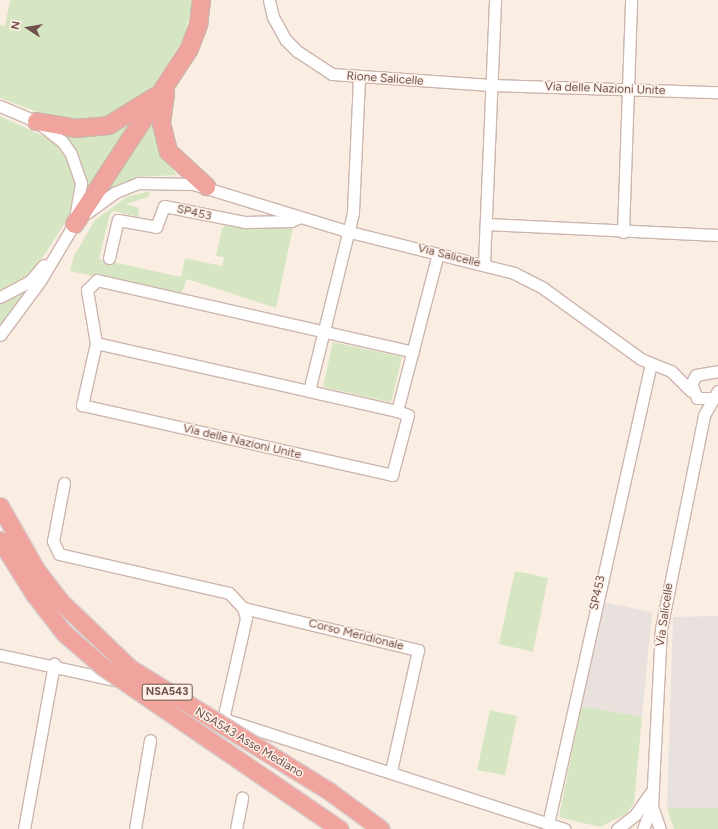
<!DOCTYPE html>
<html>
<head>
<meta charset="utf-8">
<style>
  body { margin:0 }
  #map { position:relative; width:718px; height:829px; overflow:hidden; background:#faede2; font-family:Figtree,sans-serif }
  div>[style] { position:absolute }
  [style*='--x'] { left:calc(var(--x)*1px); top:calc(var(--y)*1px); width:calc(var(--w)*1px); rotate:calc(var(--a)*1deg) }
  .industrial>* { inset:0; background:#e9e1dd }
  .green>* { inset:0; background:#d7e6c2 }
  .roads { filter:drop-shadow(1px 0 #cdb5ad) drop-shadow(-1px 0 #cdb5ad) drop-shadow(0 1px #cdb5ad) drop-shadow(0 -1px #cdb5ad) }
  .minor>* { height:11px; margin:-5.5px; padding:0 5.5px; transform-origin:5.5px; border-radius:5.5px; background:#fff }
  .highway>* { height:17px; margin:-8.5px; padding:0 8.5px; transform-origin:8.5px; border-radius:8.5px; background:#f0a49d }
  .bridges { filter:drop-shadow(1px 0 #d7cecd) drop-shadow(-1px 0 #d7cecd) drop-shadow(0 1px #d7cecd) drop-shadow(0 -1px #d7cecd) }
  .highway-bridge>* { height:17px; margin:-8.5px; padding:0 8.5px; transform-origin:8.5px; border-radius:8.5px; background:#f0a49d }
  span { translate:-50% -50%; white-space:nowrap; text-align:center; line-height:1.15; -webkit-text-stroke:3px #fef1e8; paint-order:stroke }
  .shield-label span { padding:1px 3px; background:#fef1e8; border:1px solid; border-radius:3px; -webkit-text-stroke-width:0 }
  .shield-label { font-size:11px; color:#70514b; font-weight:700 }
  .street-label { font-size:12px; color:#70514b }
  .north { position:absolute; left:8px; top:8px; width:40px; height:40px; -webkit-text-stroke:3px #fef1e8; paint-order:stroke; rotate:282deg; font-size:11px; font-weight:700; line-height:16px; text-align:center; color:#70514b }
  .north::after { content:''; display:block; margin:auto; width:14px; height:18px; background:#70514b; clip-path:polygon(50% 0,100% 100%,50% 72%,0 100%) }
</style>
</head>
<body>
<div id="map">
  <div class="industrial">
    <i style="clip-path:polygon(603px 602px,652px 612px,642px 717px,581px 706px)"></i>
    <i style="clip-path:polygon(718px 616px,718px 808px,667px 808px,673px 617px)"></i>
  </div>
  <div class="green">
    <i style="clip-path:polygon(10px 0,193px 0,184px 38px,152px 88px,146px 96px,100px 122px,56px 119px,0 98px,0 25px,5px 26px)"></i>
    <i style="clip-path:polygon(0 116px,54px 141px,65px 153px,76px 189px,72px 212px,39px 263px,28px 275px,0 291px)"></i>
    <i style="clip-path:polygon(153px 118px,164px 158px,177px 175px,138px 177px,106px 190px)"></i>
    <i style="clip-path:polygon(132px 120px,88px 188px,86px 187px,80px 158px,61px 133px)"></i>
    <i style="clip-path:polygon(150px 191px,148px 197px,126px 204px,139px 208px,138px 217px,114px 211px,110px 214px,99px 259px,181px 277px,185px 258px,222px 266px,224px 257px,216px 256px,222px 229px,226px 225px,293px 227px,276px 308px,187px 279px,182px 292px,177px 294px,70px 271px,74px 256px,95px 220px,127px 197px)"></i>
    <i style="clip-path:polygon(25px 288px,28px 290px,0 326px,0 301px)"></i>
    <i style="clip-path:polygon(333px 342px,402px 357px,392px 399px,390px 402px,323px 387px)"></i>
    <i style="clip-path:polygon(515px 571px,548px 578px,533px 652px,499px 644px)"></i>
    <i style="clip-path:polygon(581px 706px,642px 717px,634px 803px,626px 814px,600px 827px,559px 817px)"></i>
    <i style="clip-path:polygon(490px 710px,517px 716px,505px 775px,477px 770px)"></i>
    <i style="clip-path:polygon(667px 808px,718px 808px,718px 829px,674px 829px)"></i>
  </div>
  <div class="roads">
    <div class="minor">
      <i style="--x:269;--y:0;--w:17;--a:77"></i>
      <i style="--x:273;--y:17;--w:26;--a:61"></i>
      <i style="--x:286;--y:40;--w:16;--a:45"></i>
      <i style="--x:297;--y:51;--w:42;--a:33.3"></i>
      <i style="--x:332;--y:74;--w:159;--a:4"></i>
      <i style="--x:491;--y:85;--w:227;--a:1.8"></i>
      <i style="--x:359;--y:79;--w:134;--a:92.6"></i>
      <i style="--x:353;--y:213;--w:183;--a:103.9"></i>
      <i style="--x:309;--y:391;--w:218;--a:-167.3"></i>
      <i style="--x:96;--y:343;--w:64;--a:102.7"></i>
      <i style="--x:82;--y:405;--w:318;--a:12.7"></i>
      <i style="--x:392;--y:475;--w:62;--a:-75.1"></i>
      <i style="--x:408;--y:415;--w:12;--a:-160"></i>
      <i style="--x:397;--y:411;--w:162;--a:-75.4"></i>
      <i style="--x:0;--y:106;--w:39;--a:23"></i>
      <i style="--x:36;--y:121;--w:33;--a:38"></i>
      <i style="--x:62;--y:141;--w:16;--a:55"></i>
      <i style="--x:71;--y:154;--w:31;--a:71"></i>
      <i style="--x:81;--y:183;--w:42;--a:99.7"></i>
      <i style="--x:74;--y:224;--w:66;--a:120.8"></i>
      <i style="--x:40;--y:281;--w:67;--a:126.5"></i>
      <i style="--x:88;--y:212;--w:34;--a:-36"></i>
      <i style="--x:116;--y:192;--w:24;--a:-22"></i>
      <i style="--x:138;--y:183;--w:55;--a:1"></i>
      <i style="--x:193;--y:184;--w:164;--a:17"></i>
      <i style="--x:350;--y:232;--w:169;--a:14"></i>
      <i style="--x:514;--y:273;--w:33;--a:27"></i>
      <i style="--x:543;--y:288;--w:121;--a:35.9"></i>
      <i style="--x:641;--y:359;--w:32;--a:22"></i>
      <i style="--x:671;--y:371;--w:28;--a:45"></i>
      <i style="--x:486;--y:224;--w:232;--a:2.7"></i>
      <i style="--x:623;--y:232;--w:232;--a:-88"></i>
      <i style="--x:109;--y:258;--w:39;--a:-77"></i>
      <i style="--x:118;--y:220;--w:39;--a:10"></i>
      <i style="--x:156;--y:227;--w:22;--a:-69"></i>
      <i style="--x:164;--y:206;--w:83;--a:11.2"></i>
      <i style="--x:245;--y:222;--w:46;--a:-1.2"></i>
      <i style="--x:291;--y:221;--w:10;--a:-24"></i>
      <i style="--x:484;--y:264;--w:264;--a:-87.6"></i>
      <i style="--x:0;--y:297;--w:34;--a:-28"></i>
      <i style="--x:30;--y:281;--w:21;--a:-49"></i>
      <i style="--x:96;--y:343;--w:54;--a:-99.6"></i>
      <i style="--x:87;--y:290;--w:14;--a:-45"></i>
      <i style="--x:97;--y:280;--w:324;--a:12.8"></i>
      <i style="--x:309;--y:391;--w:90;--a:12.8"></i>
      <i style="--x:713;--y:398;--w:16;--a:180"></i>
      <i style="--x:697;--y:398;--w:15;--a:-113"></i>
      <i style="--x:691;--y:384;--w:10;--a:-61"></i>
      <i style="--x:696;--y:375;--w:22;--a:-10"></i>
      <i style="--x:64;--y:483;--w:59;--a:100.7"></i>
      <i style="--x:53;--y:541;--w:14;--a:65"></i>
      <i style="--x:59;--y:554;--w:174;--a:12.9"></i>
      <i style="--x:229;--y:593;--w:21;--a:47"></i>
      <i style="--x:243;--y:608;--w:10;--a:73"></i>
      <i style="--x:246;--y:618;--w:104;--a:102.8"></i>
      <i style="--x:243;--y:608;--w:180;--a:13.5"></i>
      <i style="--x:418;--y:650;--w:124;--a:102.6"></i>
      <i style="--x:0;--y:655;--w:118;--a:12.3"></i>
      <i style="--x:221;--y:718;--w:361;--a:17.9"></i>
      <i style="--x:652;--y:806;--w:24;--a:71"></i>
      <i style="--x:548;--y:824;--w:472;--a:-77.4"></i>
      <i style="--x:24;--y:829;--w:168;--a:-79.7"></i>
      <i style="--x:135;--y:829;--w:90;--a:-80.4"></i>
      <i style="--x:236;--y:829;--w:32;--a:-79"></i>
      <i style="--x:617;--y:829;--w:23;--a:-38"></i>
      <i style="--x:635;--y:815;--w:32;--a:-55"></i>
      <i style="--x:643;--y:829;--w:25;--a:-69"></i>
      <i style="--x:652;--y:806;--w:177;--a:-87.1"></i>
      <i style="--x:661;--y:629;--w:218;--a:-78.6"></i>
      <i style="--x:704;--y:415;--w:28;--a:-60"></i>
    </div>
    <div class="highway">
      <i style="--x:165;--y:93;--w:30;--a:98"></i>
      <i style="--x:161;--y:123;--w:29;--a:76"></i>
      <i style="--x:168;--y:151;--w:52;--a:42.6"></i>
      <i style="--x:36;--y:121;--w:40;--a:10"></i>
      <i style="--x:75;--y:128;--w:33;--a:-5"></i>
      <i style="--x:108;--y:125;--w:55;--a:-31.7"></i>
      <i style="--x:74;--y:224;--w:210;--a:-56.8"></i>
      <i style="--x:189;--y:48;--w:26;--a:-69"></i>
      <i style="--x:198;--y:24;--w:24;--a:-83"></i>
    </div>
  </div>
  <div class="bridges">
    <div class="highway-bridge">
      <i style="--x:0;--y:506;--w:75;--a:60.4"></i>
      <i style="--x:37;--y:571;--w:39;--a:52"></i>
      <i style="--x:61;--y:602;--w:95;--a:43.7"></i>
      <i style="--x:130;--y:668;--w:234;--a:31.7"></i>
      <i style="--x:329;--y:791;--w:64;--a:36.2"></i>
      <i style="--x:0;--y:540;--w:64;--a:57.8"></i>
      <i style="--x:34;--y:594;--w:49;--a:52.4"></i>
      <i style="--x:64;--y:633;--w:52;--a:41.1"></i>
      <i style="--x:103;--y:667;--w:287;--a:34.4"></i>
    </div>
  </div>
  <div class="shield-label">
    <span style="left:167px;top:692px">NSA543</span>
  </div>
  <div class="street-label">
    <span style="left:385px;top:79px;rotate:4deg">Rione Salicelle</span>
    <span style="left:605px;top:89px;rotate:2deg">Via delle Nazioni Unite</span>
    <span style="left:194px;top:213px;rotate:13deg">SP453</span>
    <span style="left:449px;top:256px;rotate:14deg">Via Salicelle</span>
    <span style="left:242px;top:442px;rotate:13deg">Via delle Nazioni Unite</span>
    <span style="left:598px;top:593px;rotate:-78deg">SP453</span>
    <span style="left:665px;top:615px;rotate:-82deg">Via Salicelle</span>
    <span style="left:356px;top:635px;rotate:14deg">Corso Meridionale</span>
    <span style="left:249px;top:743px;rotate:31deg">NSA543 Asse Mediano</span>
  </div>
  <div class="north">N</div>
</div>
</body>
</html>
